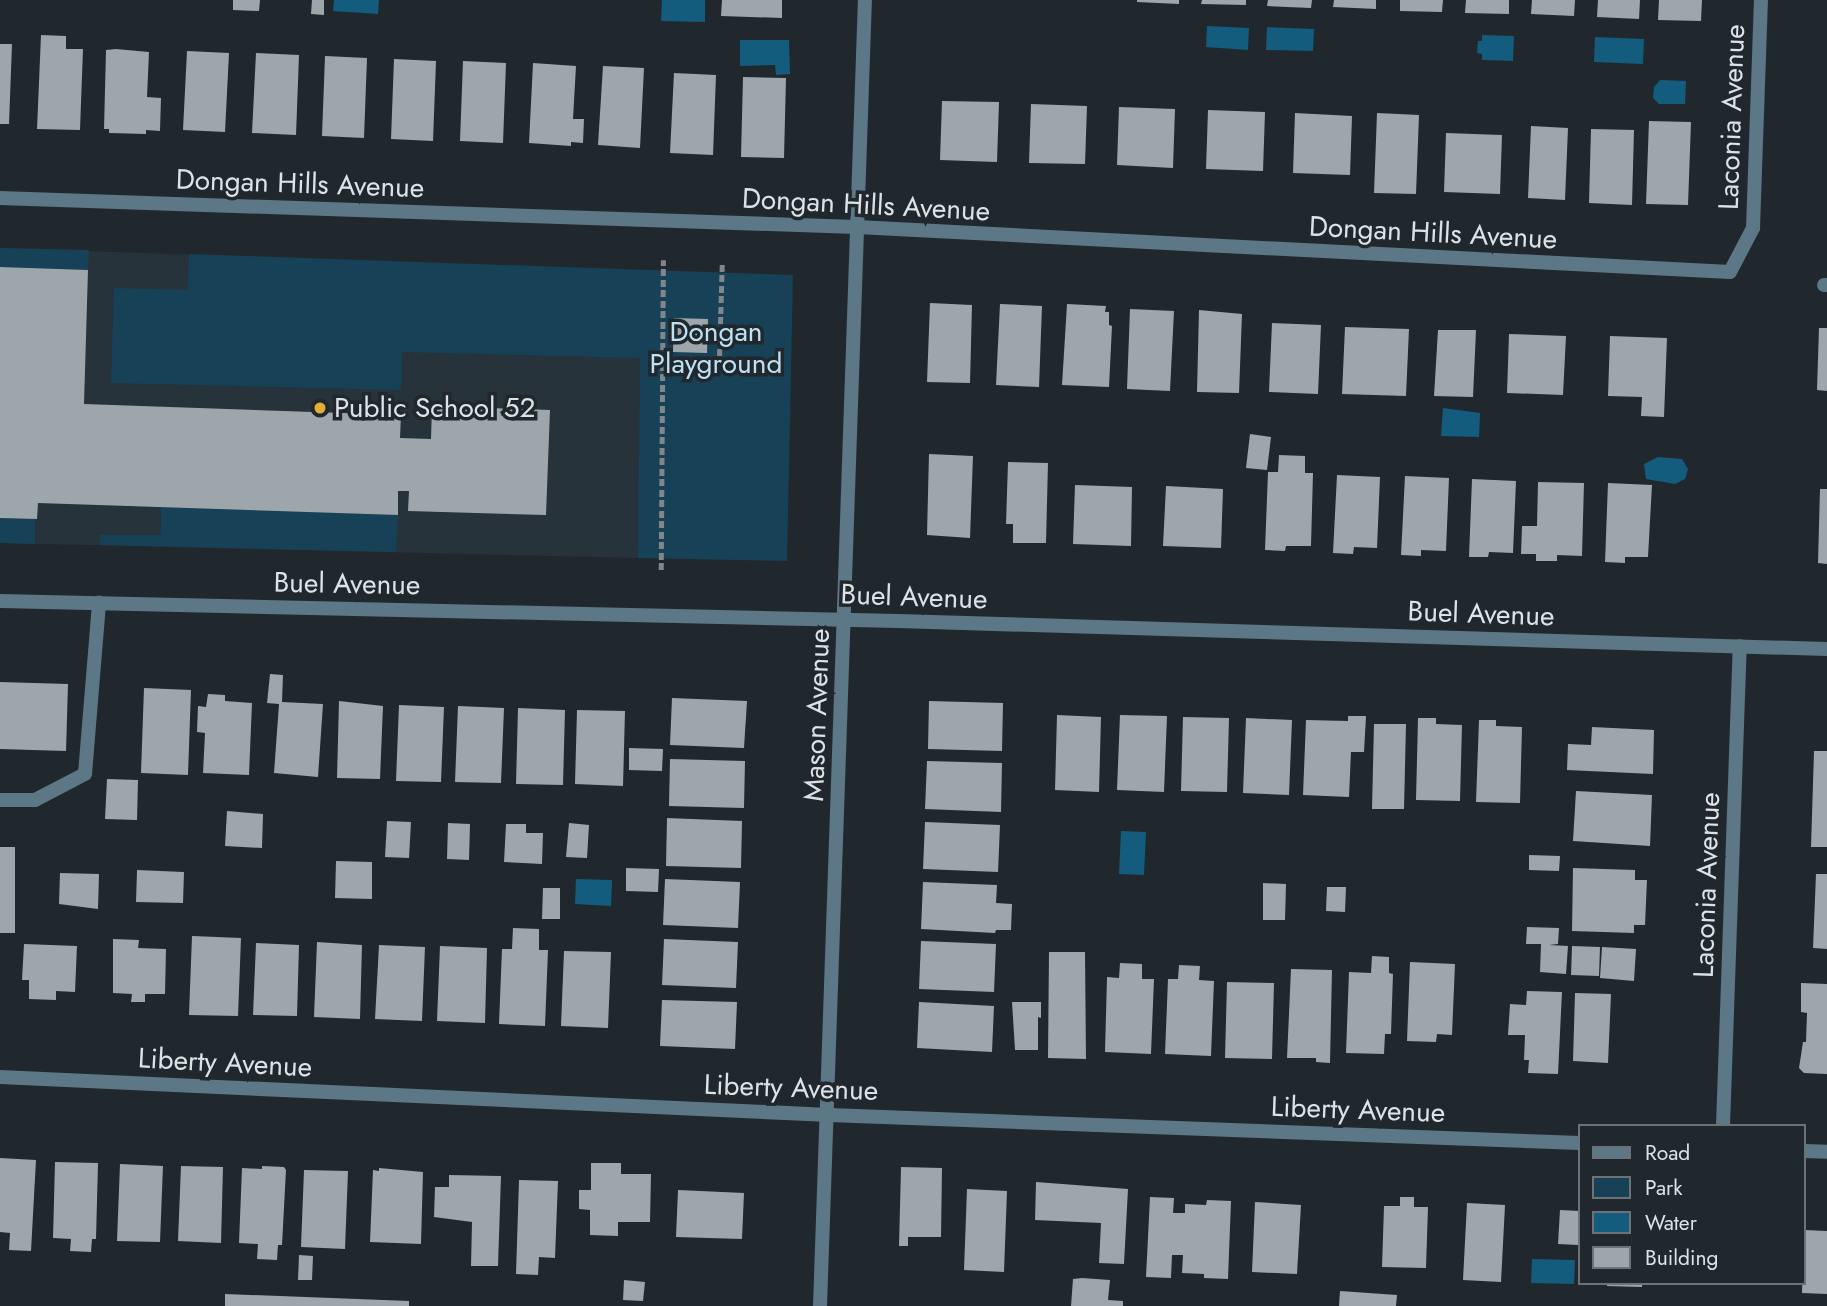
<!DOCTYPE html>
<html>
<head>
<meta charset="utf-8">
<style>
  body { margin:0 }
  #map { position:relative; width:1827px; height:1306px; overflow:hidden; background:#21282d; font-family:Jost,sans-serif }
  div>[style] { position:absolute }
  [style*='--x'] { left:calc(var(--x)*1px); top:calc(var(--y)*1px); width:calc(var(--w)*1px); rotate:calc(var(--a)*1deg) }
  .built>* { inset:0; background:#26333a }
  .green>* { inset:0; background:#174156 }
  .water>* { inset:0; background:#135c7d }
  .building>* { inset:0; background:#9da6ab }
  .path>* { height:4.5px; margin-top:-2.25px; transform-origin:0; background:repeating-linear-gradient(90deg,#808689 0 7px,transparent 0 10.5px) }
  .lane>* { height:14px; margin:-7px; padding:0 7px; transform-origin:7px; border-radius:7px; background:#5c7786 }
  .street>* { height:14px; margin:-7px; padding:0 7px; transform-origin:7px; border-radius:7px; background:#5c7786 }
  .dots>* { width:19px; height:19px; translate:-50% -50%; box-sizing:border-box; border:4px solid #21282d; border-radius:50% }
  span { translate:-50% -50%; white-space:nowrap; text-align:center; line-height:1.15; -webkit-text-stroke:7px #21282d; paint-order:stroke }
  .street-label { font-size:28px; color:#dde2e4 }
  .park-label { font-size:28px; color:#bee0f5 }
  .poi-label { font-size:28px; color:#dde2e4 }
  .left { translate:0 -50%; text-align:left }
  .legend { position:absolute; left:1578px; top:1124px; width:228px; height:161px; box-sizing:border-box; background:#21282d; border:2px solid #6c7276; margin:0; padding:9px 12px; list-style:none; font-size:21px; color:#dde2e4 }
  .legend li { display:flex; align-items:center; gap:14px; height:35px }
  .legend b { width:35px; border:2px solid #6c7276 }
</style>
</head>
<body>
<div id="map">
  <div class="built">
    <i style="clip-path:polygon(0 248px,541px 267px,641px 358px,638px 558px,0 543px)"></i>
  </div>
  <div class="green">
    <i style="clip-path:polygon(0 248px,89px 250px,88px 270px,0 267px)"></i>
    <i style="clip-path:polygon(189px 254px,793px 275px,787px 561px,638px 558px,640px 358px,402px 352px,401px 390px,111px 383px,114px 288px,188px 290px)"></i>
    <i style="clip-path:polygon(161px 507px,398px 515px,396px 552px,100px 545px,100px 535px,161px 535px)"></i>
    <i style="clip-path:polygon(0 518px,35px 519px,35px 544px,0 543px)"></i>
  </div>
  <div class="water">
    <i style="clip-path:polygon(334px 0,379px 0,378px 14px,333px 11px)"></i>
    <i style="clip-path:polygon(662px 0,705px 0,705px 22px,661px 21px)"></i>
    <i style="clip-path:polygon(1207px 26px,1249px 28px,1248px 50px,1206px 47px)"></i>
    <i style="clip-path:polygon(1267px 27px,1314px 29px,1313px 51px,1266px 50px)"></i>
    <i style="clip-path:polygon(1482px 35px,1514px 36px,1513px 61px,1482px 60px,1482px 54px,1477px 53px,1478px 41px,1482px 41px)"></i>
    <i style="clip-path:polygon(1595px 37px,1644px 39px,1643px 64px,1594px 62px)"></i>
    <i style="clip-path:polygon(740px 40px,789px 40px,790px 74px,776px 75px,775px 65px,740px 66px)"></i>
    <i style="clip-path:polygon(1660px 80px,1686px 81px,1685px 104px,1659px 104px,1653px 98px,1654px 87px)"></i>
    <i style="clip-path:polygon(1443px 408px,1480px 413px,1479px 437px,1441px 436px)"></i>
    <i style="clip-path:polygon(1658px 457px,1682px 459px,1688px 469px,1685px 479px,1675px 484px,1646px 479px,1644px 464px)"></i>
    <i style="clip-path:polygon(1121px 831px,1146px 832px,1144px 875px,1119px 874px)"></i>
    <i style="clip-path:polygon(576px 879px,612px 880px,611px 906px,575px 904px)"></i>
    <i style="clip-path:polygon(1532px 1259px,1575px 1260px,1574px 1284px,1531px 1283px)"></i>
  </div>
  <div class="building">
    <i style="clip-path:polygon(233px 0,260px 0,259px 11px,233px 10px)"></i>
    <i style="clip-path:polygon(312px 0,324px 0,324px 15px,311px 14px)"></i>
    <i style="clip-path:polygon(722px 0,782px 0,782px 18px,721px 16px)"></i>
    <i style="clip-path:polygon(1137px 0,1179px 0,1179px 4px,1137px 2px)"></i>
    <i style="clip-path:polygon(1202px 0,1246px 0,1246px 5px,1201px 4px)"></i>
    <i style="clip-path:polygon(1268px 0,1312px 0,1311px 8px,1267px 6px)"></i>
    <i style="clip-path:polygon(1334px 0,1376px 0,1376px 9px,1333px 7px)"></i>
    <i style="clip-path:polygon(1400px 0,1443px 0,1442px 12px,1400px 11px)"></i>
    <i style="clip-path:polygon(1466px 0,1509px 0,1509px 14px,1465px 13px)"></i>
    <i style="clip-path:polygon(1532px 0,1575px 0,1574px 16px,1531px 14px)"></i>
    <i style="clip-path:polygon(1598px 0,1640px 0,1639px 19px,1597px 17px)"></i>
    <i style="clip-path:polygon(1659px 0,1702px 0,1701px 21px,1658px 20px)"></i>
    <i style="clip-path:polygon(41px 35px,66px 36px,66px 49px,83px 49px,80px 130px,37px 129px)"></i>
    <i style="clip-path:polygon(0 44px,12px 44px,9px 124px,0 124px)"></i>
    <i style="clip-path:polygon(116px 49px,149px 52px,147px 97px,161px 98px,160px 131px,146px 130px,146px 134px,109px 133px,109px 129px,104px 129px,106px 50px)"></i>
    <i style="clip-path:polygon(187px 51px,229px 53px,225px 132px,183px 130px)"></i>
    <i style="clip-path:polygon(256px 53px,299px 55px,296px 135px,252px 133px)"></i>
    <i style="clip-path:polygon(325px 56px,367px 58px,364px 138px,322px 136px)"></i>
    <i style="clip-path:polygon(394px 59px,436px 61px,433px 141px,391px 139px)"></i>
    <i style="clip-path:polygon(463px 61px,506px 63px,503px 143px,460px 141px)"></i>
    <i style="clip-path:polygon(533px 63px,576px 66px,573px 119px,584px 119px,583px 143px,571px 142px,571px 146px,529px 143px)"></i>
    <i style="clip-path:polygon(603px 66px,644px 68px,640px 148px,598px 145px)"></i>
    <i style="clip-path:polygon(674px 73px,716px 75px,713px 155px,670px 153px)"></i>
    <i style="clip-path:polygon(743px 77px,786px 78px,784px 158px,741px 157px)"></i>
    <i style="clip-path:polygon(942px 101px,999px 102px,997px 162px,940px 160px)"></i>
    <i style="clip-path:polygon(1031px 104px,1087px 106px,1085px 164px,1029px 163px)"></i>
    <i style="clip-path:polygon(1119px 107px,1175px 109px,1173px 168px,1117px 165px)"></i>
    <i style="clip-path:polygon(1208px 110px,1265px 112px,1263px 171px,1206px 169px)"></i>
    <i style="clip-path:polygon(1295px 113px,1352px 116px,1350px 175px,1293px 173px)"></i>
    <i style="clip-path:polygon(1377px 113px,1419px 115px,1416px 194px,1374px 193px)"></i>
    <i style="clip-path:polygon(1649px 121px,1691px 122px,1688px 205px,1646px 204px)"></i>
    <i style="clip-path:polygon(1531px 126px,1568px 128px,1565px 200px,1528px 198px)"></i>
    <i style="clip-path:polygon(1591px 129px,1634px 130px,1632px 205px,1589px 203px)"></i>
    <i style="clip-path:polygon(1446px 133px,1502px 135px,1500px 194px,1444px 192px)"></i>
    <i style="clip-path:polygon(0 267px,88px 270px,84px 404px,401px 415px,400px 438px,431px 439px,432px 406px,550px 410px,546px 515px,408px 511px,409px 491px,398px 491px,398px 515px,38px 503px,37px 519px,0 518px)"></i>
    <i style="clip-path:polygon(930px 303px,972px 305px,970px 383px,927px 382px)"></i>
    <i style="clip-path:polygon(1000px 304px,1042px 306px,1039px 387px,996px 385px)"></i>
    <i style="clip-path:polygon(1067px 304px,1106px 306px,1105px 312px,1109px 312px,1109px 325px,1112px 326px,1109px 387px,1062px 385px)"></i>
    <i style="clip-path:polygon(1130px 309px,1174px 311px,1170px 391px,1127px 389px)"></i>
    <i style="clip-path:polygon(1199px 310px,1242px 314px,1239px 393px,1197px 392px)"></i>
    <i style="clip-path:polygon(674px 318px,708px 319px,707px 353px,673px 352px)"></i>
    <i style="clip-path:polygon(1272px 323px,1321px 325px,1318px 394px,1269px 392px)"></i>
    <i style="clip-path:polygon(1345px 327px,1409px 329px,1406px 396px,1342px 394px)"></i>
    <i style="clip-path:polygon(1819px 328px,1827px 328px,1827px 391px,1817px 390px)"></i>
    <i style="clip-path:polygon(1438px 330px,1476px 330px,1473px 397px,1434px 396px)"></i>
    <i style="clip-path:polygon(1509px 334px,1566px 336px,1563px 395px,1507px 393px)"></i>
    <i style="clip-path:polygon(1610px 336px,1667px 338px,1664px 417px,1641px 416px,1642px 397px,1608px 396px)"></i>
    <i style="clip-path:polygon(1250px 434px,1271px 437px,1267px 470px,1246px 468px)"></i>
    <i style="clip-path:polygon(929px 454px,973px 456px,970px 538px,927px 535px)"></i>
    <i style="clip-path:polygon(1279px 455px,1305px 456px,1305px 473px,1313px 473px,1311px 546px,1286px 546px,1285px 551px,1265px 550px,1268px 472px,1278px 472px)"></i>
    <i style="clip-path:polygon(1008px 462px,1048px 463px,1046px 543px,1013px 543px,1013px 524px,1006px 524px)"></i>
    <i style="clip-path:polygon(1337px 475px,1380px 477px,1377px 548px,1354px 547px,1353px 554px,1333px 553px)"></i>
    <i style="clip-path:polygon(1405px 476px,1449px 478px,1446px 551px,1421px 550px,1421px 556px,1401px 555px)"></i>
    <i style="clip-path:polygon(1472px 479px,1516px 481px,1513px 553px,1489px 552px,1488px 557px,1469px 557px)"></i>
    <i style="clip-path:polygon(1538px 482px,1584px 483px,1582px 556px,1557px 555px,1557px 561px,1536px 561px,1536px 554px,1521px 554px,1522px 526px,1537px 526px)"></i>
    <i style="clip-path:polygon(1608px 483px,1652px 485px,1648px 557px,1625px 557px,1625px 563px,1605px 562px)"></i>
    <i style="clip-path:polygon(1075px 485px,1132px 487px,1131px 546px,1073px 544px)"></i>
    <i style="clip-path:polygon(1166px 486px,1223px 489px,1221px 548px,1163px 546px)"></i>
    <i style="clip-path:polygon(1820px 489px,1827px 489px,1827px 564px,1818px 563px)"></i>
    <i style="clip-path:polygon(270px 674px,283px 675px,282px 702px,323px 704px,318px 777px,274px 773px,279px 704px,267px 703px)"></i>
    <i style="clip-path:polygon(0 682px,68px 684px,66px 751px,0 749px)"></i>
    <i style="clip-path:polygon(144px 688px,191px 690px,188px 775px,141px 773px)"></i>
    <i style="clip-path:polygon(208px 694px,225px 695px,225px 701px,252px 703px,249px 775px,203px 773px,205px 733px,197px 732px,198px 706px,206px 707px)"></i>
    <i style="clip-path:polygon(672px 698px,747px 701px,744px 748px,670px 745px)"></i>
    <i style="clip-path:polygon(339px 701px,383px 706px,380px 779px,337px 778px)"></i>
    <i style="clip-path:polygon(929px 701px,1003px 703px,1002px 751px,928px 749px)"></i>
    <i style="clip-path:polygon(399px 705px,444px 707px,441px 782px,396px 781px)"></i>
    <i style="clip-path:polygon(458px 706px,504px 708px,501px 783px,455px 782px)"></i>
    <i style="clip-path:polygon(518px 708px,565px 710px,563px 785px,516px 784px)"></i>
    <i style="clip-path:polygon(577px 710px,625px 711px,623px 786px,575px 784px)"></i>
    <i style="clip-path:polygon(1057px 715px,1101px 717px,1099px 792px,1055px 790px)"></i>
    <i style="clip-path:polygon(1120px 715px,1167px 716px,1164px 792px,1117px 790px)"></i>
    <i style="clip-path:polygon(1348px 716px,1366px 716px,1364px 752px,1351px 752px,1349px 797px,1303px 795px,1306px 720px,1348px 721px)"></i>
    <i style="clip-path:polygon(1183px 717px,1229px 718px,1227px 792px,1181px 791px)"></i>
    <i style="clip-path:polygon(1246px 718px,1292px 720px,1289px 795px,1243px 793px)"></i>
    <i style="clip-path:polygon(1418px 718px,1436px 718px,1436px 724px,1462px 725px,1460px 801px,1416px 800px)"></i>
    <i style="clip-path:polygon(1479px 720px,1496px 720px,1496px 726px,1522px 727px,1520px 803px,1476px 802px)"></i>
    <i style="clip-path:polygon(1374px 724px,1406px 724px,1404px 809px,1372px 809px)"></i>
    <i style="clip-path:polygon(1592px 727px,1654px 730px,1653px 774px,1567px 770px,1568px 744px,1591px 745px)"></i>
    <i style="clip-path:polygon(629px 748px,663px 749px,662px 771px,629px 770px)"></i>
    <i style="clip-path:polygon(1814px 751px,1827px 751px,1827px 847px,1811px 847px)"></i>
    <i style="clip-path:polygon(670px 759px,745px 761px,744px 808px,669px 806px)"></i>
    <i style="clip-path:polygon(927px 761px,1002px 763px,1001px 812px,925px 809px)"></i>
    <i style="clip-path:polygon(107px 779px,138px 780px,137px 820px,105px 819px)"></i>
    <i style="clip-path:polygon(1576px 791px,1652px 795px,1650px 846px,1573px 841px)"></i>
    <i style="clip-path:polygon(227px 811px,263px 814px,262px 848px,225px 846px)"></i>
    <i style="clip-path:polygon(667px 818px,742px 821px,741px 868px,666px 866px)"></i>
    <i style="clip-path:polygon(387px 821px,411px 822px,409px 858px,385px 857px)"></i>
    <i style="clip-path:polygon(925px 822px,1000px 825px,998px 872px,923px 869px)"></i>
    <i style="clip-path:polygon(448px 823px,470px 824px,469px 860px,447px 859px)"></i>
    <i style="clip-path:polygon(569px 823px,589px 825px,587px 858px,566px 857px)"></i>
    <i style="clip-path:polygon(506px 824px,526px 824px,526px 833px,543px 833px,542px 864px,504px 862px)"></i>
    <i style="clip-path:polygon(0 847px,15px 847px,15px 933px,0 933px)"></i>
    <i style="clip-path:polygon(1529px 855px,1560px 856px,1559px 871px,1529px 870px)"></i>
    <i style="clip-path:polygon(336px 861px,372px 862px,372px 899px,335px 898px)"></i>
    <i style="clip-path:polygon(626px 868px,659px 869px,658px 892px,626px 891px)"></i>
    <i style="clip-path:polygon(1573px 868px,1635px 870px,1635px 880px,1647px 880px,1645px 925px,1634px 925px,1634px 933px,1572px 931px)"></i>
    <i style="clip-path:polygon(137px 870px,184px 872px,183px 903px,136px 902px)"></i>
    <i style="clip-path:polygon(60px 873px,99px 874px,98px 909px,59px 904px)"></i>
    <i style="clip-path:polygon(1816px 874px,1827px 874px,1827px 949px,1813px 948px)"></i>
    <i style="clip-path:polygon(665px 879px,740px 882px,738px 928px,663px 925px)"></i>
    <i style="clip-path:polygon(923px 882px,997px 885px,996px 903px,1012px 904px,1011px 930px,996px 930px,995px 933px,921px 929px)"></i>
    <i style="clip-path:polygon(1263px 883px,1286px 884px,1285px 920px,1263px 920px)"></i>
    <i style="clip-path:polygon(1327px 887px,1346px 887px,1345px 912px,1326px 911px)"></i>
    <i style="clip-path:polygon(543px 888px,560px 888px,560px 919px,542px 919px)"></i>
    <i style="clip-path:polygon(1527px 927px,1559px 928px,1558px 944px,1549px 945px,1568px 946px,1566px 974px,1540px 972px,1541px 944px,1526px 944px)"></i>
    <i style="clip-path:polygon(513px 928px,539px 929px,539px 950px,548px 950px,545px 1026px,499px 1024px,502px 949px,512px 949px)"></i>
    <i style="clip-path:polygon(192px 936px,241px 938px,238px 1016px,189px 1015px)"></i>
    <i style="clip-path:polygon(113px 939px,139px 940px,138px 948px,166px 949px,165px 994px,145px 994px,145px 1002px,131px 1002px,132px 994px,113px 993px)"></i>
    <i style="clip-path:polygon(664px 939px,738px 942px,736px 988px,662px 985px)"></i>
    <i style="clip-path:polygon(921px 941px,996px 944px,994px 992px,919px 989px)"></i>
    <i style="clip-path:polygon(317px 942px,362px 945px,360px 1019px,314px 1017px)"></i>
    <i style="clip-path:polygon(256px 943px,299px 945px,297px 1016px,253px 1015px)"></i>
    <i style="clip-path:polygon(24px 944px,77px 946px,75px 992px,56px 991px,56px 1000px,29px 999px,29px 980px,22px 980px)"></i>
    <i style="clip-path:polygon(379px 945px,425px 947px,422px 1021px,375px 1019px)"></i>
    <i style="clip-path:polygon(440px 946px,487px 948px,485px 1023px,437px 1021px)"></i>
    <i style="clip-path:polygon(1572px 946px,1600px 947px,1599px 976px,1571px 975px)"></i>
    <i style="clip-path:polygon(1602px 947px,1636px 949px,1634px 981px,1600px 978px)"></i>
    <i style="clip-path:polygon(564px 951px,611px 952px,608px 1028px,561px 1026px)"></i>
    <i style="clip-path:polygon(1049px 952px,1085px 952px,1086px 1059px,1048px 1058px)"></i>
    <i style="clip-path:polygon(1372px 956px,1389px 957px,1389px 973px,1393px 974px,1391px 1034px,1385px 1034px,1384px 1054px,1346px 1053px,1349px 972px,1371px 973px)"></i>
    <i style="clip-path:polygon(1410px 962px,1455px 964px,1452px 1035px,1437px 1034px,1436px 1042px,1407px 1041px)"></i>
    <i style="clip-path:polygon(1120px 963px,1142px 964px,1142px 979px,1154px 979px,1151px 1054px,1105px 1052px,1107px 977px,1119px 978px)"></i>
    <i style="clip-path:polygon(1179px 965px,1200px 966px,1199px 980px,1214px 981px,1211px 1056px,1165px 1054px,1168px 979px,1178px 979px)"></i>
    <i style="clip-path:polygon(1291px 969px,1332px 970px,1330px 1063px,1316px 1062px,1316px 1058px,1287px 1058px)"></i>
    <i style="clip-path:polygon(1227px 982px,1274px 983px,1272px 1059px,1225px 1058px)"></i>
    <i style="clip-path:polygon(1801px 983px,1827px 984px,1827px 1074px,1804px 1073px,1799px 1068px,1803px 1042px,1806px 1042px,1807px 1013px,1801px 1012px)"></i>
    <i style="clip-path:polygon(1527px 991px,1562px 992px,1558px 1074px,1528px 1073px,1529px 1060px,1524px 1060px,1525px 1035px,1508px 1035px,1510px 1004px,1526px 1005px)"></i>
    <i style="clip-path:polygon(1575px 993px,1611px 994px,1608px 1063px,1573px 1061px)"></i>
    <i style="clip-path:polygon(662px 1000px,737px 1002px,735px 1049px,660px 1046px)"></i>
    <i style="clip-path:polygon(919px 1002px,994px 1006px,992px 1052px,917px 1048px)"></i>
    <i style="clip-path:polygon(1012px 1002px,1041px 1002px,1041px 1018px,1038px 1017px,1038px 1050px,1015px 1050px)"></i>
    <i style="clip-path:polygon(0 1158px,36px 1160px,31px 1251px,9px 1250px,10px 1233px,0 1232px)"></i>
    <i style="clip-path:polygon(55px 1162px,98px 1163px,96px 1239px,92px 1239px,91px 1252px,70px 1251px,71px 1239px,53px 1238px)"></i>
    <i style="clip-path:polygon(591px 1163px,621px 1163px,621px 1174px,651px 1174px,650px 1222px,618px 1222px,618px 1236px,590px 1235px,590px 1210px,579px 1209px,579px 1190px,591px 1190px)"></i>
    <i style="clip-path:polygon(120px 1164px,163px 1166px,160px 1242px,117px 1241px)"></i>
    <i style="clip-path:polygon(181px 1166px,223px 1167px,221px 1243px,178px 1241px)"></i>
    <i style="clip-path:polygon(262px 1166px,284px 1167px,286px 1170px,282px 1245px,278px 1245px,277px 1260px,257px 1259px,258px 1244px,239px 1243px,242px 1168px,262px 1169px)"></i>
    <i style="clip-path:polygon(901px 1167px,942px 1168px,941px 1237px,908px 1237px,908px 1246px,899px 1246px)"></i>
    <i style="clip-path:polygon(379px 1168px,423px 1172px,421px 1244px,370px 1242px,373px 1170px,379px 1171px)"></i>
    <i style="clip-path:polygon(304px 1170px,348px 1171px,345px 1249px,301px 1247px)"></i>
    <i style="clip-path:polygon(449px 1175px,501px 1176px,498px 1266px,471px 1266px,472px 1222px,434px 1217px,435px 1187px,449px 1187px)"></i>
    <i style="clip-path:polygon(519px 1180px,558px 1181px,555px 1258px,539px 1257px,538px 1275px,516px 1274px)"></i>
    <i style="clip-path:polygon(1036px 1182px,1128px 1189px,1124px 1264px,1099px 1263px,1101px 1223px,1035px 1220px)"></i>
    <i style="clip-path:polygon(967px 1189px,1007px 1191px,1004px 1272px,964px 1270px)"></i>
    <i style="clip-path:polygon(678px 1190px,744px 1193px,742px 1239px,676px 1237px)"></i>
    <i style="clip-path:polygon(1150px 1197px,1174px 1198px,1173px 1213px,1185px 1213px,1185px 1204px,1206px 1205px,1207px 1200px,1231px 1201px,1228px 1279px,1204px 1278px,1204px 1274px,1182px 1273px,1183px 1255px,1172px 1255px,1171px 1278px,1146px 1277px)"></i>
    <i style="clip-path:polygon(1400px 1197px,1414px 1197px,1414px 1207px,1428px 1207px,1426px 1268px,1382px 1267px,1384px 1206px,1400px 1206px)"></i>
    <i style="clip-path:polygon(1255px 1202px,1301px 1205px,1297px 1274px,1252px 1272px)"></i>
    <i style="clip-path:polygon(1467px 1203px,1505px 1205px,1501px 1282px,1463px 1280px)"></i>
    <i style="clip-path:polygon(1560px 1210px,1580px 1211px,1578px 1245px,1558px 1244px)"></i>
    <i style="clip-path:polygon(1804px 1230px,1827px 1231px,1827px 1294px,1802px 1293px)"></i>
    <i style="clip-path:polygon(299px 1255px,313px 1256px,312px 1280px,298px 1280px)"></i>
    <i style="clip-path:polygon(1082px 1278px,1110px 1280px,1108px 1300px,1123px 1301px,1123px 1306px,1071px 1306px,1073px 1279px)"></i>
    <i style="clip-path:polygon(624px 1280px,645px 1282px,643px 1301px,623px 1300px)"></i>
    <i style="clip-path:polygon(1607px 1283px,1642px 1283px,1642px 1287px,1607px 1286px)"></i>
    <i style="clip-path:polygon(1340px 1291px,1397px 1295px,1396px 1306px,1339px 1306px)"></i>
    <i style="clip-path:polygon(225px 1294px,409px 1301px,409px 1306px,225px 1306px)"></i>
  </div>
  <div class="path">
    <i style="--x:663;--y:364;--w:56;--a:2"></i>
    <i style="--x:719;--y:366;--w:104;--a:-88.3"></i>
    <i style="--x:661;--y:570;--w:310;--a:-89.6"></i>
  </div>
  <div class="lane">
    <i style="--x:0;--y:800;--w:35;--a:0"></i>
    <i style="--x:35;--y:800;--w:56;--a:-27.5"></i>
    <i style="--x:85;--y:774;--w:172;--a:-85.3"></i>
  </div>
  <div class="street">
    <i style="--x:0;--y:198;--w:857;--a:1.94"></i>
    <i style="--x:857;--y:227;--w:874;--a:2.95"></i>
    <i style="--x:1730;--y:272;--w:50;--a:-62.4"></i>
    <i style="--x:1753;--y:228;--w:228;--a:-88"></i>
    <i style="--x:1824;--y:285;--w:3;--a:0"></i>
    <i style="--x:0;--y:601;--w:898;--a:1.28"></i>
    <i style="--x:898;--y:621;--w:929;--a:1.73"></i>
    <i style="--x:0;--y:1077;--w:830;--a:2.62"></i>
    <i style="--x:829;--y:1115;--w:752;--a:2.14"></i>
    <i style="--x:1723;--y:1126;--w:480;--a:-88"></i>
    <i style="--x:1804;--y:1151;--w:23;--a:2"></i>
    <i style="--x:820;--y:1306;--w:1307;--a:-88.03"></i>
  </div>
  <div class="dots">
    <i style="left:320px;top:408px;background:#e3ae34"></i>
  </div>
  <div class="street-label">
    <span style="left:1732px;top:117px;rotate:-88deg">Laconia Avenue</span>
    <span style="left:300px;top:184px;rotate:2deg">Dongan Hills Avenue</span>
    <span style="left:866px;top:205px;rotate:3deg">Dongan Hills Avenue</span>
    <span style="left:1433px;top:233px;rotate:3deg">Dongan Hills Avenue</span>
    <span style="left:347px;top:584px;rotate:1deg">Buel Avenue</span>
    <span style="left:914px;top:597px;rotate:2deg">Buel Avenue</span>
    <span style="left:1481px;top:614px;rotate:2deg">Buel Avenue</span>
    <span style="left:817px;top:715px;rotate:-88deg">Mason Avenue</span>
    <span style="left:1707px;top:885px;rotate:-88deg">Laconia Avenue</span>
    <span style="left:225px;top:1063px;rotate:3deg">Liberty Avenue</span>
    <span style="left:791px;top:1088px;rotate:2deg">Liberty Avenue</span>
    <span style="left:1358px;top:1110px;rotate:2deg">Liberty Avenue</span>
  </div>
  <div class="park-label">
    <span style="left:716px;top:348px">Dongan<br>Playground</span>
  </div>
  <div class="poi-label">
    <span class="left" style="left:334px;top:408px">Public School 52</span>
  </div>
  <ul class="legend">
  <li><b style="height:9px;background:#5c7786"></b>Road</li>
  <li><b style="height:19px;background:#174156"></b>Park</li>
  <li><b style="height:19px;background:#135c7d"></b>Water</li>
  <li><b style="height:19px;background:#9da6ab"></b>Building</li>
  </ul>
</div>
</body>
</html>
